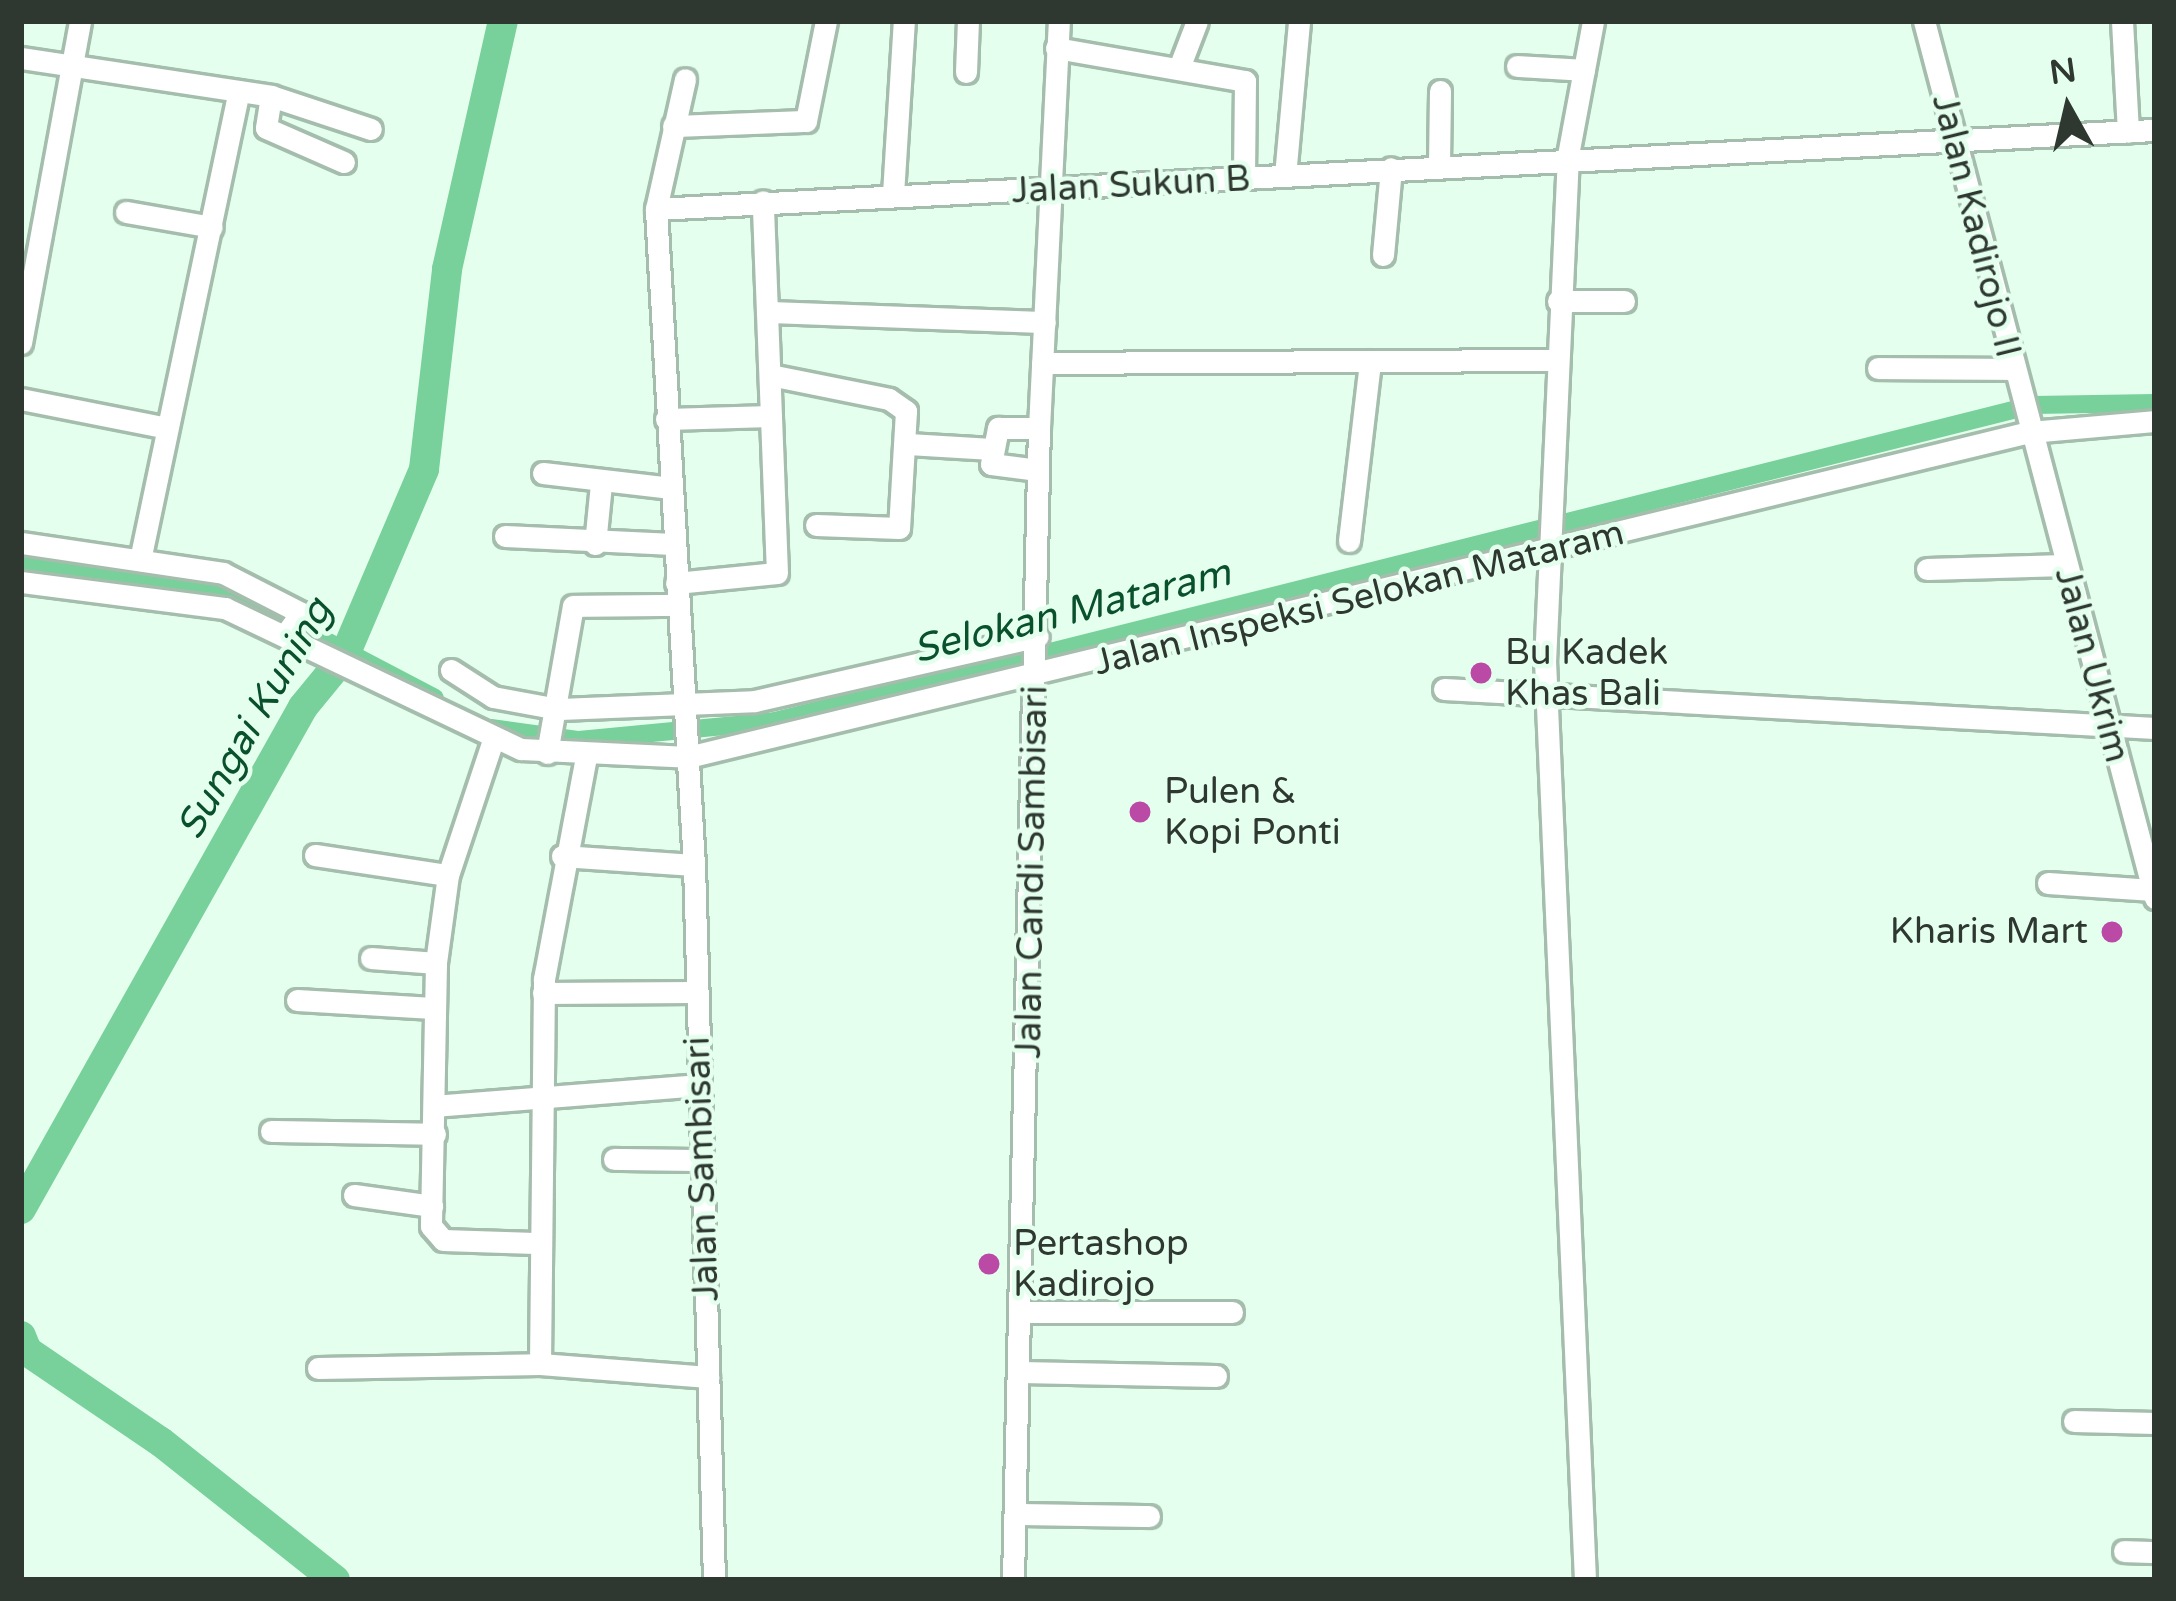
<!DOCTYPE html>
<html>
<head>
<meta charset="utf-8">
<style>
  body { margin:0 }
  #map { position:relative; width:2176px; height:1601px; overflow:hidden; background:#e4ffed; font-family:"Varela Round",sans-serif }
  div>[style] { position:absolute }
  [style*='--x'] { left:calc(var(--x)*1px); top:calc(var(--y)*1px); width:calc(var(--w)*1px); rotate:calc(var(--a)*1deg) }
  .canal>* { height:18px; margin:-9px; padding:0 9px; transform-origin:9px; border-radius:9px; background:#78d09a }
  .river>* { height:30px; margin:-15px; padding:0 15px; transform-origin:15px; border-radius:15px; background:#78d09a }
  .roads { filter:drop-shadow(3px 0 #a4bdac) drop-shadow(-3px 0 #a4bdac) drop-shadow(0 3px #a4bdac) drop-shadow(0 -3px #a4bdac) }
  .minor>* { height:21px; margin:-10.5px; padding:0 10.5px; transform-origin:10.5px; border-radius:10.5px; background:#fff }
  .dots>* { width:33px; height:33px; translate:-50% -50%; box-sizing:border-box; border:6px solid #e4ffed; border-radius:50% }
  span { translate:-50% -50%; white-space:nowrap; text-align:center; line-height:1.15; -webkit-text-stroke:9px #e4ffed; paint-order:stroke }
  .street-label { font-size:36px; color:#2e3831 }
  .poi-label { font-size:36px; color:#2e3831 }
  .left { translate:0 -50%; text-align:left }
  .right { translate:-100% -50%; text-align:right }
  .water-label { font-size:39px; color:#09502d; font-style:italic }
  .frame { position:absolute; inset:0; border:24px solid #2e3831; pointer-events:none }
  .north { position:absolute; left:2008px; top:48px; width:120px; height:120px; -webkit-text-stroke:9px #e4ffed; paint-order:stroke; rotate:352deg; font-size:33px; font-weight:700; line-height:48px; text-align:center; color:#2e3831 }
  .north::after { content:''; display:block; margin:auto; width:42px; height:54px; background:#2e3831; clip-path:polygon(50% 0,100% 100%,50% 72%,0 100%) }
</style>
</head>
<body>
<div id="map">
  <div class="canal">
    <i style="--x:21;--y:565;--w:220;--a:7.8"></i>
    <i style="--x:239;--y:595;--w:221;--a:27.7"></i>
    <i style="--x:491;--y:728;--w:89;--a:7.8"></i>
    <i style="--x:579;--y:740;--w:197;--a:-5.5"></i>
    <i style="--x:775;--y:721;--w:1297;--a:-14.1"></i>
    <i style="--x:2033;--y:405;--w:122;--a:-0.9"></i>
  </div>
  <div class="river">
    <i style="--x:21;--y:1209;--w:576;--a:-60.67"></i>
    <i style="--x:303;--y:707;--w:65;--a:-50.6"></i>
    <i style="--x:344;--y:657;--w:204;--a:-66.9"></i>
    <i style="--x:424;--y:469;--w:201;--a:-83.4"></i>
    <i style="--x:447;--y:269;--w:254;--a:-77.3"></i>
    <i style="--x:21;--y:1336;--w:16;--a:68"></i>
    <i style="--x:27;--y:1351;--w:162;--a:34.2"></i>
    <i style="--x:161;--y:1442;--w:222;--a:38.4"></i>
  </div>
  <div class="roads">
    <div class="minor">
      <i style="--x:1924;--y:21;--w:907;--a:75.24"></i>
      <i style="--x:2122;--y:21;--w:111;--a:86.9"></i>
      <i style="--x:1056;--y:48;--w:192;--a:9.9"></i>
      <i style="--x:1245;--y:81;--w:97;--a:90.6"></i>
      <i style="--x:21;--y:58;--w:253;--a:8.6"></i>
      <i style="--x:271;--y:96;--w:105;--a:18.3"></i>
      <i style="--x:1517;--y:66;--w:67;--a:3.4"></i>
      <i style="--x:1179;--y:68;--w:50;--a:-69"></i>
      <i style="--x:966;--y:72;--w:51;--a:-87.8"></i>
      <i style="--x:271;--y:96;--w:32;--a:99"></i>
      <i style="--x:266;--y:128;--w:85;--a:23.6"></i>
      <i style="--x:673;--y:126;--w:133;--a:-2.2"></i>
      <i style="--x:806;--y:121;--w:102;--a:-78.7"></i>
      <i style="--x:1439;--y:164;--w:73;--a:-89.2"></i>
      <i style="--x:1285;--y:176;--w:156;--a:-84.8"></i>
      <i style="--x:893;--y:194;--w:173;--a:-86.4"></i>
      <i style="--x:656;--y:209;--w:133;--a:-77.4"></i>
      <i style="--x:126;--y:212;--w:87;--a:9.9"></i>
      <i style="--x:1383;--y:255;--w:87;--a:-84.7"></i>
      <i style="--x:1558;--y:301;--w:66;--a:0"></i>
      <i style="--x:767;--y:312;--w:278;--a:2.1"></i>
      <i style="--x:21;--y:343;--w:327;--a:-79.6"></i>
      <i style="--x:1042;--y:363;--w:511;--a:-0.34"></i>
      <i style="--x:1878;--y:368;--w:133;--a:0.4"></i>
      <i style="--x:770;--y:375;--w:121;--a:11.4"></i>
      <i style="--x:889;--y:399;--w:21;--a:35"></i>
      <i style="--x:906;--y:411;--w:117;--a:93.4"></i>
      <i style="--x:899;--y:528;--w:83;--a:-177.9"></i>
      <i style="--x:21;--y:399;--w:144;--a:11.2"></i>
      <i style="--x:666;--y:419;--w:105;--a:-1.6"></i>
      <i style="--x:908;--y:444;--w:84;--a:3.4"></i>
      <i style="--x:1038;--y:470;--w:47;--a:-172.7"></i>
      <i style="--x:991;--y:464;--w:37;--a:-79"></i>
      <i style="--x:998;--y:428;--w:41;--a:0"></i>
      <i style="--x:543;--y:473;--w:129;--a:6.7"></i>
      <i style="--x:505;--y:536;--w:168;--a:2.7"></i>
      <i style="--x:1349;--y:541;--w:181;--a:-83.3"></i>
      <i style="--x:21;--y:543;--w:204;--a:8.4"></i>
      <i style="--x:223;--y:573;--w:88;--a:27.1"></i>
      <i style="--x:301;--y:613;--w:26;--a:126"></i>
      <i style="--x:595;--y:544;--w:60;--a:-84.3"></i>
      <i style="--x:140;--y:560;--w:479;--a:-78.1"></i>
      <i style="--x:1927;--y:569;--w:138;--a:-1.7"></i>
      <i style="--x:21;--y:582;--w:206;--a:7.3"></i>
      <i style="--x:225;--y:608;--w:328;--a:25.5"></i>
      <i style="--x:521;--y:749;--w:167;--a:2.7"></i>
      <i style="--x:688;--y:757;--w:1380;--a:-13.62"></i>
      <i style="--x:2029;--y:432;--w:126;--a:-5"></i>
      <i style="--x:676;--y:583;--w:101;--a:-5.7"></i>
      <i style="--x:777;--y:573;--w:372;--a:-92.2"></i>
      <i style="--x:451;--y:670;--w:50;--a:32.7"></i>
      <i style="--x:493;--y:697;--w:66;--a:10.5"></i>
      <i style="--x:558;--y:709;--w:197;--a:-2.3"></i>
      <i style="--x:755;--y:701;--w:290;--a:-12.9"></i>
      <i style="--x:1444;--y:689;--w:712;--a:3.14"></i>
      <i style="--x:493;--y:740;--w:142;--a:108.4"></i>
      <i style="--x:448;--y:875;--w:89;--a:97.8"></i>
      <i style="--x:436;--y:963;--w:263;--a:91.1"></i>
      <i style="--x:431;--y:1226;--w:18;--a:49"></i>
      <i style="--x:443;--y:1240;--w:92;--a:1.9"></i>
      <i style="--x:547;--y:753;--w:149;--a:-80"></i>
      <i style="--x:573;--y:606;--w:103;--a:-0.6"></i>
      <i style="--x:315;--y:855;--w:134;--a:8.6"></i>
      <i style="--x:562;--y:856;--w:132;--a:3.9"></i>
      <i style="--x:2048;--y:883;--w:105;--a:3.8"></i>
      <i style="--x:371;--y:958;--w:65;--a:4.4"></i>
      <i style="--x:543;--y:993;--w:152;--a:-0.4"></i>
      <i style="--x:297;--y:1000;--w:136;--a:3.4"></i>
      <i style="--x:434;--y:1106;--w:266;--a:-4.5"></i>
      <i style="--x:271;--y:1131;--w:164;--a:1"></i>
      <i style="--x:614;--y:1159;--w:88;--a:0.7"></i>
      <i style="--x:354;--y:1195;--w:79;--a:8"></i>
      <i style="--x:1024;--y:1312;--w:208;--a:0"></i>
      <i style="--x:540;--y:1364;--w:385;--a:-89.4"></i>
      <i style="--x:544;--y:979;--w:226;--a:-79.3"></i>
      <i style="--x:318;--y:1368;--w:222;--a:-1"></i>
      <i style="--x:540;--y:1364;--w:169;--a:4.4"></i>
      <i style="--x:1020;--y:1372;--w:196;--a:1.2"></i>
      <i style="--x:2074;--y:1421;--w:81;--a:1.4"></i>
      <i style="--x:1015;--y:1514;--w:134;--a:0.9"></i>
      <i style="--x:2124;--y:1551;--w:31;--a:2"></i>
      <i style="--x:714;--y:1580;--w:715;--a:-91.6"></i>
      <i style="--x:694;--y:865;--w:657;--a:-93.32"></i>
      <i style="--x:656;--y:209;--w:1501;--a:-3.02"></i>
      <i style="--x:1013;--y:1580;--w:1152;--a:-88.71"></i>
      <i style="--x:1039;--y:428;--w:407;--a:-87.2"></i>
      <i style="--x:1585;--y:1580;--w:919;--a:-92.49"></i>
      <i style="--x:1545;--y:662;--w:508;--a:-87.4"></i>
      <i style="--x:1568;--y:155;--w:136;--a:-79.4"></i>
    </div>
  </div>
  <div class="dots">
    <i style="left:1481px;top:673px;background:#bb4aa6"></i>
    <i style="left:1140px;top:812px;background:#bb4aa6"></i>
    <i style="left:2112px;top:932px;background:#bb4aa6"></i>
    <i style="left:989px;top:1264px;background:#bb4aa6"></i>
  </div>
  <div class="street-label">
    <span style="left:1131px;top:185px;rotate:-3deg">Jalan Sukun B</span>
    <span style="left:1976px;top:226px;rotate:76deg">Jalan Kadirojo II</span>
    <span style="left:1359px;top:598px;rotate:-14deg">Jalan Inspeksi Selokan Mataram</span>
    <span style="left:2092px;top:665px;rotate:75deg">Jalan Ukrim</span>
    <span style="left:1032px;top:872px;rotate:-89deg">Jalan Candi Sambisari</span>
    <span style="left:702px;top:1169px;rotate:-92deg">Jalan Sambisari</span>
  </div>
  <div class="poi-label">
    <span class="left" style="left:1505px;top:673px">Bu Kadek<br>Khas Bali</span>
    <span class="left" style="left:1164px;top:812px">Pulen &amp;<br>Kopi Ponti</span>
    <span class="right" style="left:2088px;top:932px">Kharis Mart</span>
    <span class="left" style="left:1013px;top:1264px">Pertashop<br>Kadirojo</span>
  </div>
  <div class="water-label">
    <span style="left:1072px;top:612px;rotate:-14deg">Selokan Mataram</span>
    <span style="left:255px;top:719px;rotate:-60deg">Sungai Kuning</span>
  </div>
  <div class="frame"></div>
  <div class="north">N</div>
</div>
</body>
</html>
